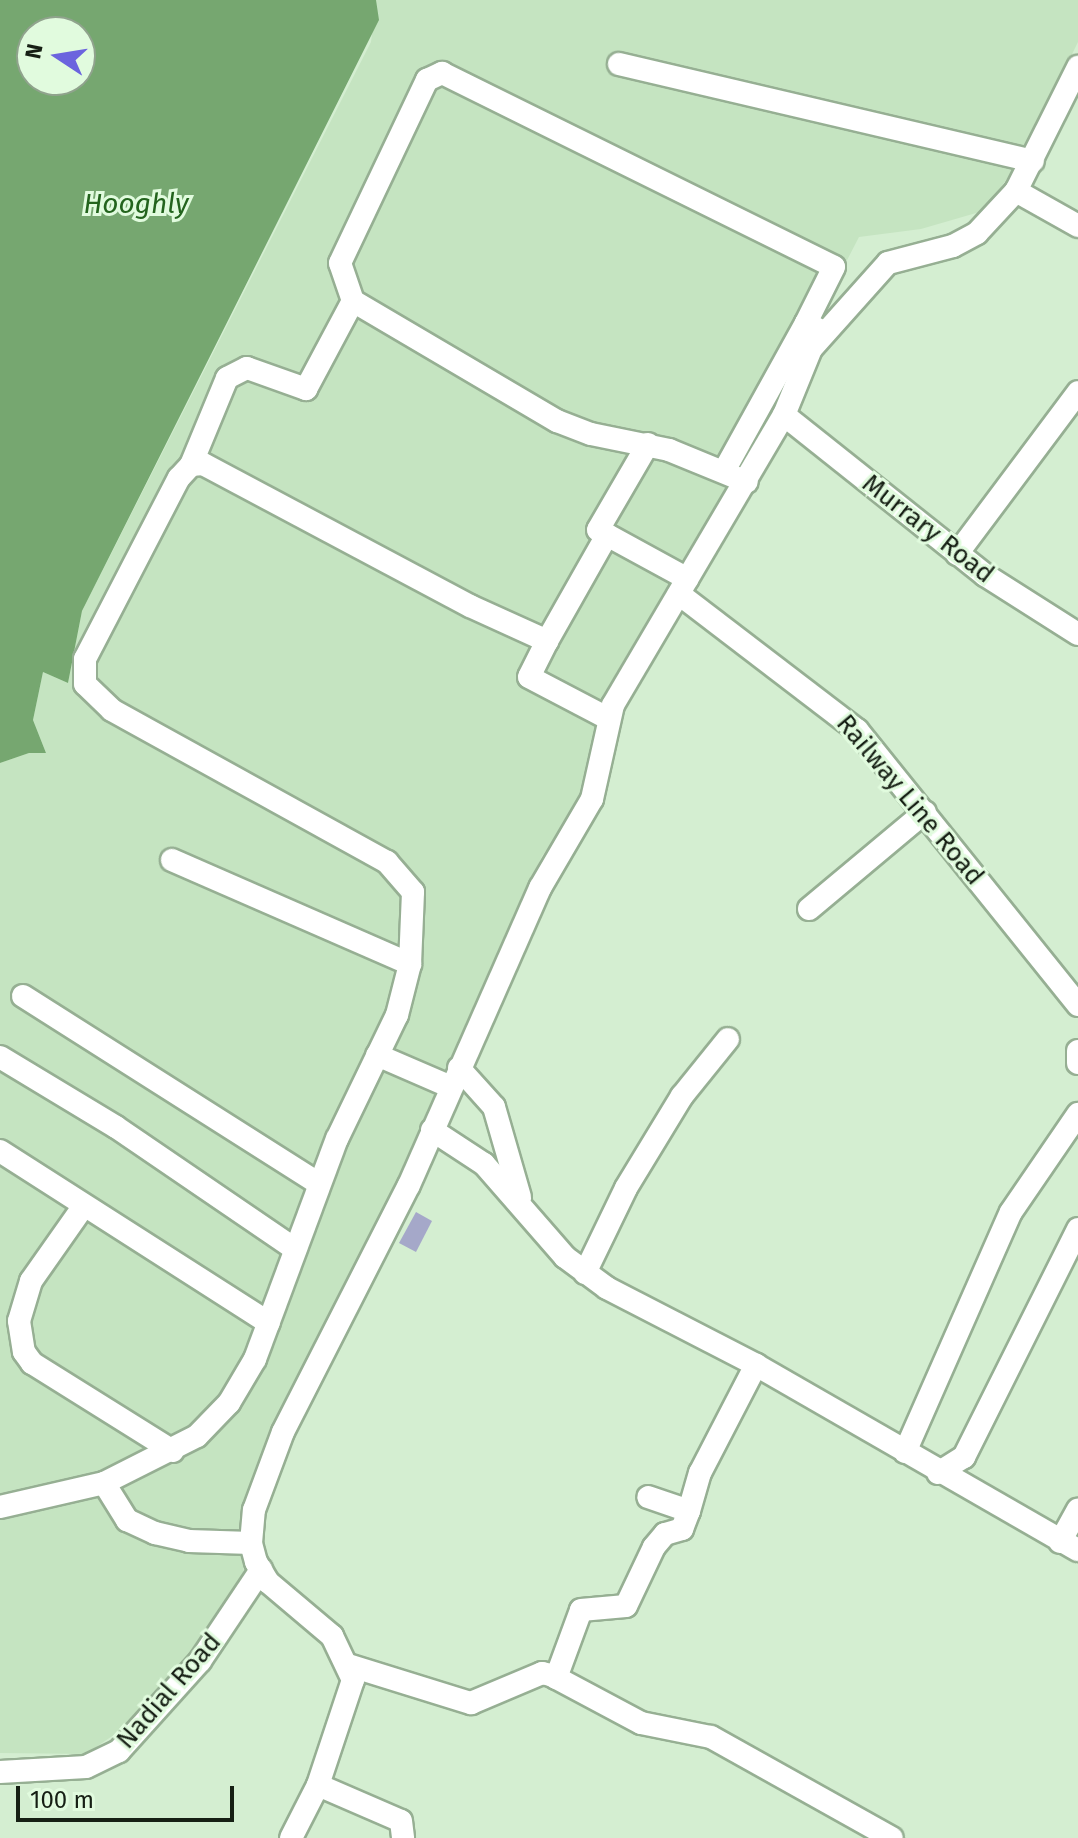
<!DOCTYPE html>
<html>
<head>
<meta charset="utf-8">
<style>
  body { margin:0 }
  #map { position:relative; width:1078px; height:1838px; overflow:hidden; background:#d4eed1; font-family:"Fira Sans",sans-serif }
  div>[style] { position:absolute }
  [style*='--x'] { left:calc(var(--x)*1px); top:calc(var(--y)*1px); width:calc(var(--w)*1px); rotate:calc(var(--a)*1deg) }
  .built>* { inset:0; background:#c5e4c1 }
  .water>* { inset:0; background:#76a770 }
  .building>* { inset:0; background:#a5a8c9 }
  .roads { filter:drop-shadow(2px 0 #96af93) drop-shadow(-2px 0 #96af93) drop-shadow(0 2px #96af93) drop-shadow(0 -2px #96af93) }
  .minor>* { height:22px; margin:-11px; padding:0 11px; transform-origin:11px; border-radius:11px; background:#fff }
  span { translate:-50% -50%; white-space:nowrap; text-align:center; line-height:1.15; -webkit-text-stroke:6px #e1fbde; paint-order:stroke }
  .street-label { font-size:26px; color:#161f14 }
  .water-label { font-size:28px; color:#23641d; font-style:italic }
  .north { position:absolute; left:16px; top:16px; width:80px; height:80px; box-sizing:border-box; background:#e1fbde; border:2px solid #90a38d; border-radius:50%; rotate:282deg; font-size:22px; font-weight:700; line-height:32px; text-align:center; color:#161f14 }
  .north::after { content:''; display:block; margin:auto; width:28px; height:36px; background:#6b64de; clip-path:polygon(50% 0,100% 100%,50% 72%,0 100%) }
  .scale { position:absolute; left:16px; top:1786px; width:218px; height:36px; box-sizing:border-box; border:4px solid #161f14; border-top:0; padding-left:10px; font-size:24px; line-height:28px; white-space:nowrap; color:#161f14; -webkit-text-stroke:6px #e1fbde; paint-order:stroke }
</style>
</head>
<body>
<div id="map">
  <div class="built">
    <i style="clip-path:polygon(376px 0,1078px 0,1078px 42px,1018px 164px,983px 211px,921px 229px,859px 237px,750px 448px,616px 679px,598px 716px,581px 803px,542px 856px,372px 1238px,302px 1370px,247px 1491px,243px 1584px,156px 1706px,86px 1754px,0 1753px,0 763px,29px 753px,46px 753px,33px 720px,43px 672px,68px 683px,82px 611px,371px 42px)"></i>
  </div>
  <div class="water">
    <i style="clip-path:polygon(evenodd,0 0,376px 0,379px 20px,82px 611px,68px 683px,43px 672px,33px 720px,46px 753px,29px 753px,0 763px,0 0,32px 32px,80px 32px,80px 80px,32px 80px,32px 32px)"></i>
  </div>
  <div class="building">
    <i style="clip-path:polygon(416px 1212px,432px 1221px,416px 1252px,399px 1243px)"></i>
  </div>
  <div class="roads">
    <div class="minor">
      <i style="--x:619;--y:64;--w:425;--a:13.2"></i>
      <i style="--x:1016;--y:191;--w:71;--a:29.4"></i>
      <i style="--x:353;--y:301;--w:40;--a:-108.9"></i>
      <i style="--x:340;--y:263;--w:203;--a:-64.6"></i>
      <i style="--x:427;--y:80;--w:17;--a:-25"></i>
      <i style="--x:442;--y:73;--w:437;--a:26.3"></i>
      <i style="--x:834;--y:267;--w:63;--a:116.6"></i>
      <i style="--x:784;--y:415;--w:257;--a:38.5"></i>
      <i style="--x:985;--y:575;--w:110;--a:32.4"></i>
      <i style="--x:648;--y:444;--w:99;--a:120.2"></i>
      <i style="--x:598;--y:530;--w:102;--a:28.6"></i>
      <i style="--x:191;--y:465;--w:94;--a:-67.5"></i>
      <i style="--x:227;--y:378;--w:22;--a:-27"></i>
      <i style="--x:247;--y:368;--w:63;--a:19.6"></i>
      <i style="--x:306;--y:389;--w:100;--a:-61.9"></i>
      <i style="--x:353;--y:301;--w:237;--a:30.5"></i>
      <i style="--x:557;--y:421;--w:36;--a:21"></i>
      <i style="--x:591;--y:434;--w:80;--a:11.6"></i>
      <i style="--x:669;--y:450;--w:84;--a:22.3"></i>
      <i style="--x:724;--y:471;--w:169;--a:-61"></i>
      <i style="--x:806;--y:323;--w:15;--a:28"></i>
      <i style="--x:957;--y:554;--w:202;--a:-53.2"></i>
      <i style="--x:679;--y:594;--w:224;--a:37.4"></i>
      <i style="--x:857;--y:730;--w:353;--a:51.2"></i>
      <i style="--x:547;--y:641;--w:122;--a:-60.5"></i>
      <i style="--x:172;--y:860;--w:260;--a:23.6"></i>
      <i style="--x:809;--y:909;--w:151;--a:-39.9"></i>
      <i style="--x:23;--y:996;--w:351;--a:32.4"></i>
      <i style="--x:1078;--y:1051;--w:12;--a:90"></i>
      <i style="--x:377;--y:1055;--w:81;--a:23.4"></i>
      <i style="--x:0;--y:1057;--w:135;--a:31.1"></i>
      <i style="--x:116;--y:1127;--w:217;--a:34.3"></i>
      <i style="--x:459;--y:1068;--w:52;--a:48.1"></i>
      <i style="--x:494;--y:1107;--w:94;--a:73.9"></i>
      <i style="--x:432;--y:1130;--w:62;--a:33.2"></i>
      <i style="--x:484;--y:1164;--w:123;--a:48.9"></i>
      <i style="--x:565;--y:1257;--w:52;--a:36.4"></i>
      <i style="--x:607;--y:1288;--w:168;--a:27.3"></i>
      <i style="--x:756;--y:1365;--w:371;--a:29.9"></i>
      <i style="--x:0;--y:1151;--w:319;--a:32.6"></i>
      <i style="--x:83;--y:1207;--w:90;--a:125.1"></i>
      <i style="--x:31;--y:1281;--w:42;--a:106.7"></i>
      <i style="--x:19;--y:1321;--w:31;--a:81"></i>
      <i style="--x:24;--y:1352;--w:14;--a:54"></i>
      <i style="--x:32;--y:1363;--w:166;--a:32"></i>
      <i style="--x:585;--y:1273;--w:94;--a:-64.2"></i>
      <i style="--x:626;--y:1188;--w:108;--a:-58.7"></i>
      <i style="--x:682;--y:1096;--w:73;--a:-51.1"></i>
      <i style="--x:905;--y:1452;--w:262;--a:-66.2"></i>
      <i style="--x:1011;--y:1212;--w:119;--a:-55.6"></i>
      <i style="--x:938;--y:1473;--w:31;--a:-32"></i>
      <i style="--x:964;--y:1457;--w:255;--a:-63.4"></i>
      <i style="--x:104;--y:1483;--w:44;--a:58.1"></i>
      <i style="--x:127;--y:1520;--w:31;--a:25"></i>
      <i style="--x:155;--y:1533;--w:35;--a:13"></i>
      <i style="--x:189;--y:1541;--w:62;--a:1.8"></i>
      <i style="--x:0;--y:1507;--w:107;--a:-13"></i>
      <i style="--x:104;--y:1483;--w:104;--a:-26.8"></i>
      <i style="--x:197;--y:1436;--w:46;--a:-45.9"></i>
      <i style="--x:229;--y:1403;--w:51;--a:-59.4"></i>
      <i style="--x:255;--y:1359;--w:235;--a:-69.6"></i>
      <i style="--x:337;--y:1139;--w:138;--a:-64.2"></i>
      <i style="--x:397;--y:1015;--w:53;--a:-75.7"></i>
      <i style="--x:410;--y:964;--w:72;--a:-87.6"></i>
      <i style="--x:413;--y:892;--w:40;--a:-131"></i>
      <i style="--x:387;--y:862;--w:314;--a:-151.1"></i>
      <i style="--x:112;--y:710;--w:37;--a:-136"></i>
      <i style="--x:85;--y:684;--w:25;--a:-90"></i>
      <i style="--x:85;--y:659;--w:204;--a:-62.6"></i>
      <i style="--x:179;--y:478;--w:18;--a:-47"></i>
      <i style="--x:191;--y:465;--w:12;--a:-5"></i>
      <i style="--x:203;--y:464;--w:302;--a:28"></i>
      <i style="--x:470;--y:606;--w:85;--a:24.4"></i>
      <i style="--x:547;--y:641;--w:40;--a:116.6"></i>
      <i style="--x:529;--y:677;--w:90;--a:27.7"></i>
      <i style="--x:689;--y:1511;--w:40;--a:-74"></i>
      <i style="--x:700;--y:1473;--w:122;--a:-62.6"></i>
      <i style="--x:1060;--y:1542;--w:37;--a:-61"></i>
      <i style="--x:348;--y:1665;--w:129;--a:17.2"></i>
      <i style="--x:471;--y:1703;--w:77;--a:-22.9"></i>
      <i style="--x:542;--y:1673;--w:9;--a:13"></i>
      <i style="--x:551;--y:1675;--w:102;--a:28.1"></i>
      <i style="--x:641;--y:1723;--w:71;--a:11.3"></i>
      <i style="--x:711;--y:1737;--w:207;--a:29.2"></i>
      <i style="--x:556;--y:1678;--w:72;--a:-69.8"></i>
      <i style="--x:581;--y:1610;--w:45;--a:-5.1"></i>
      <i style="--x:626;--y:1606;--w:65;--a:-64.6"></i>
      <i style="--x:654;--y:1547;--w:17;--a:-50"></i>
      <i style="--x:665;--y:1534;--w:18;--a:-16"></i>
      <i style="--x:682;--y:1529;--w:19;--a:-69"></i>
      <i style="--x:689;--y:1511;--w:43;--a:-161.1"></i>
      <i style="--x:0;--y:1772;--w:86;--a:-3.3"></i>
      <i style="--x:86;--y:1767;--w:37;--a:-26"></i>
      <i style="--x:119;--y:1751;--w:121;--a:-48"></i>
      <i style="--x:200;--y:1661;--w:110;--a:-56.2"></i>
      <i style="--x:318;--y:1785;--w:90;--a:23.4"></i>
      <i style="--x:401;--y:1821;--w:17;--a:83"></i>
      <i style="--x:291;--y:1838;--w:59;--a:-63"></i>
      <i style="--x:318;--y:1785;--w:111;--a:-71.6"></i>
      <i style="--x:353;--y:1680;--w:49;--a:-115.5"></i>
      <i style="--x:332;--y:1636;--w:84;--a:-139.8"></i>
      <i style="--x:268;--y:1582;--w:23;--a:-121"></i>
      <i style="--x:256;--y:1562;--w:20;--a:-105"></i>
      <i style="--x:251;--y:1543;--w:33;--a:-85"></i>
      <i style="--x:254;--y:1510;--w:83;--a:-69.6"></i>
      <i style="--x:283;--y:1432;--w:277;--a:-63"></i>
      <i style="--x:409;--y:1185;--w:325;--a:-66.2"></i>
      <i style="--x:540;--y:888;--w:103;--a:-59.7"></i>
      <i style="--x:592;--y:799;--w:96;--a:-77.4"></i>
      <i style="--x:613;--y:705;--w:337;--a:-59.5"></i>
      <i style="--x:784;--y:415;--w:71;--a:-67.8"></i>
      <i style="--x:811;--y:349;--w:115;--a:-48.2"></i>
      <i style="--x:888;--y:263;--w:67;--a:-14.7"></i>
      <i style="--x:953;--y:246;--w:27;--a:-28"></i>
      <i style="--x:977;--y:233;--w:57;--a:-47.1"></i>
      <i style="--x:1016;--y:191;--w:139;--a:-63.4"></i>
    </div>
  </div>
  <div class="street-label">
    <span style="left:928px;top:529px;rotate:38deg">Murrary Road</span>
    <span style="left:910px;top:800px;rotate:50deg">Railway Line Road</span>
    <span style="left:169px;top:1691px;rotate:-49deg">Nadial Road</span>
  </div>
  <div class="water-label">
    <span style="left:136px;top:204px">Hooghly</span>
  </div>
  <div class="north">N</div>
  <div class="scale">100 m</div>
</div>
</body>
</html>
